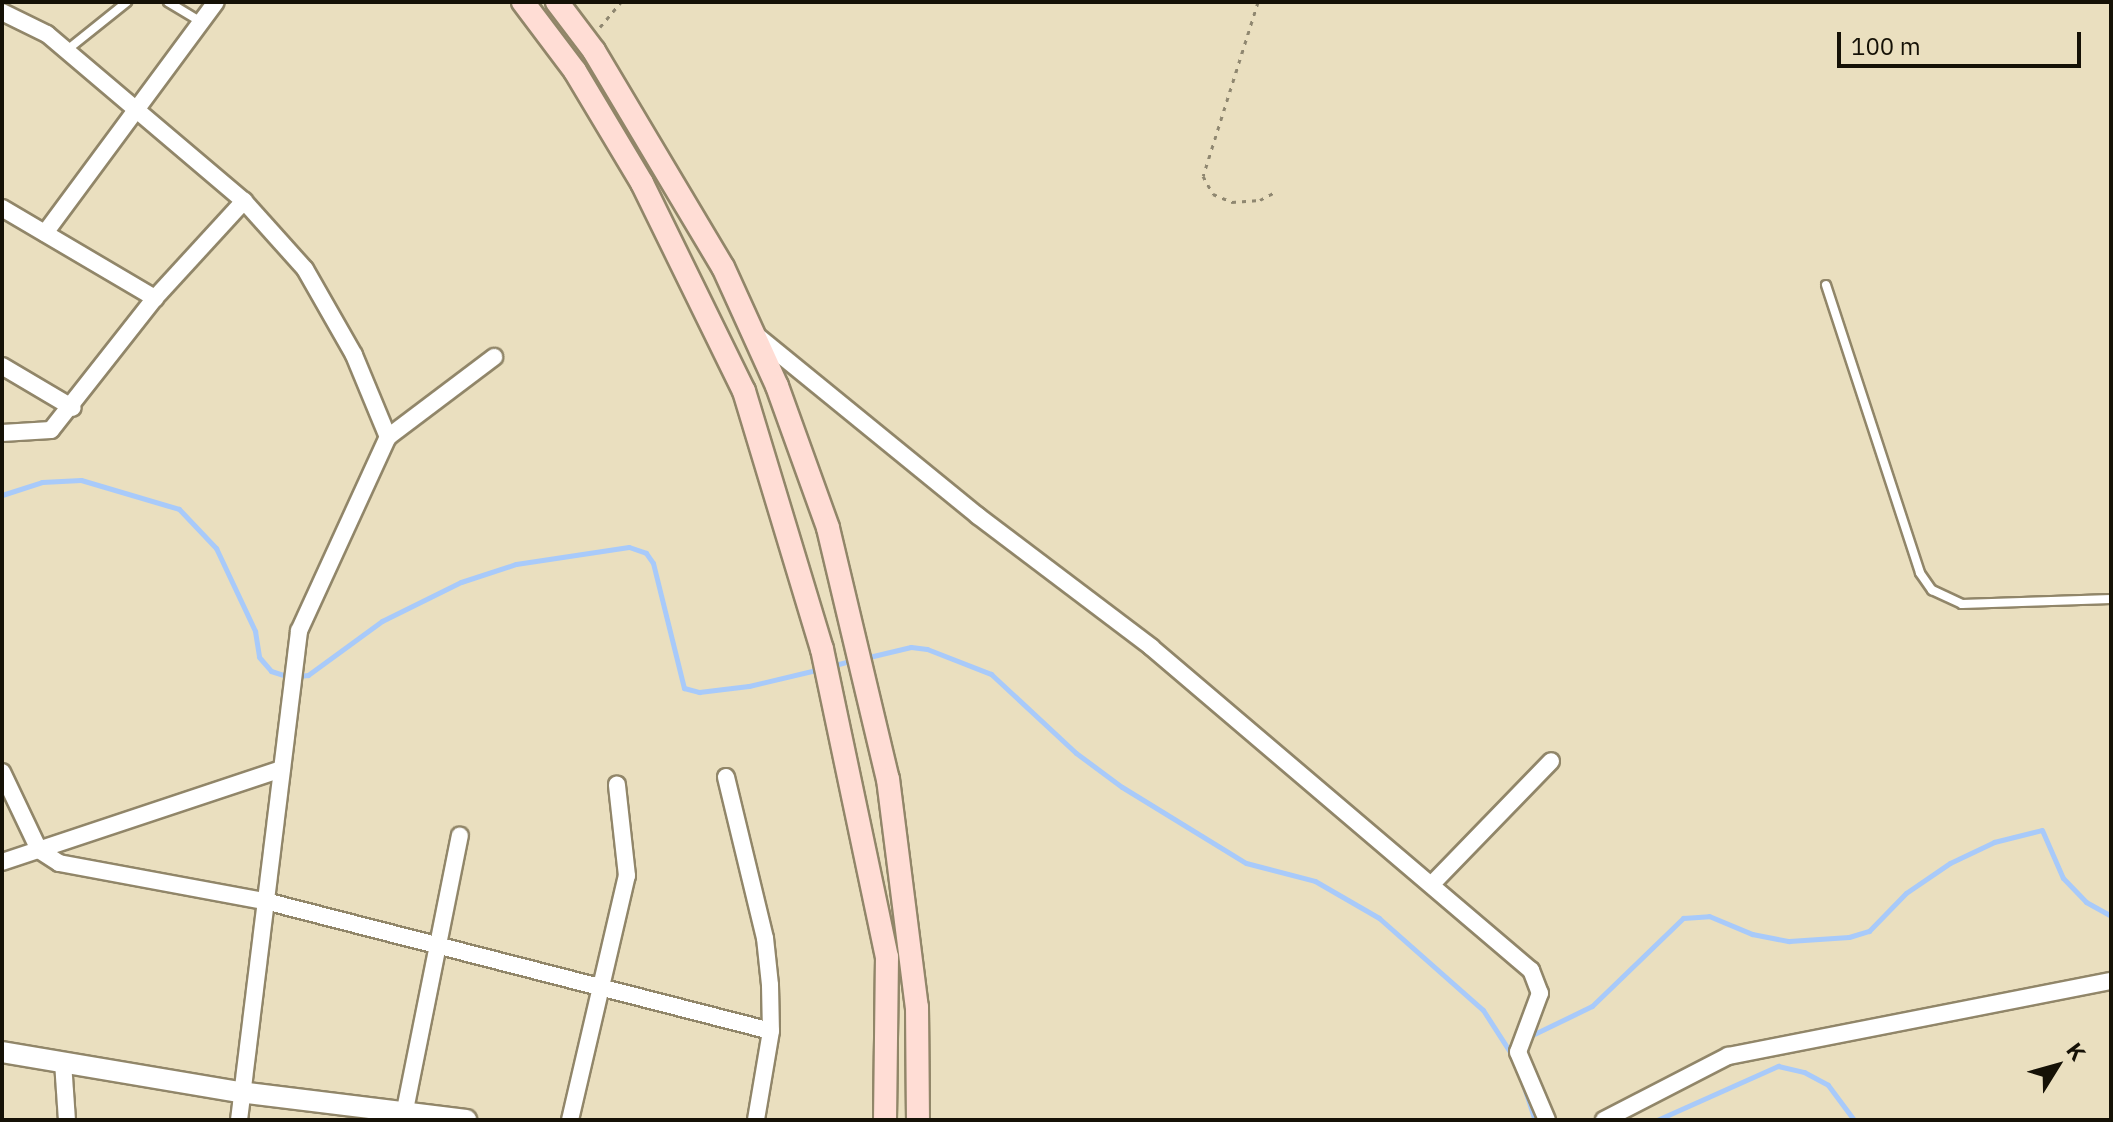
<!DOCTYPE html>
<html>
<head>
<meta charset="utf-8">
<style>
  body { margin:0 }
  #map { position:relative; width:2113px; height:1122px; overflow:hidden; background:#eadfbf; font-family:"IBM Plex Sans",sans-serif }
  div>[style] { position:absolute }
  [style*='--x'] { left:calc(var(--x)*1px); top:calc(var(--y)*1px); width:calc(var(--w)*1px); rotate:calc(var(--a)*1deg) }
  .stream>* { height:5px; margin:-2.5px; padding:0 2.5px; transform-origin:2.5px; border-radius:2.5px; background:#a8cafa }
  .path>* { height:3px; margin-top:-1.5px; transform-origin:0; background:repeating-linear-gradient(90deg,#8f8770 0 4px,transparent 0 10px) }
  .roads { filter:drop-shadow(2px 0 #918669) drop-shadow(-2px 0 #918669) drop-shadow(0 2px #918669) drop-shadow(0 -2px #918669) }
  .service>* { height:8px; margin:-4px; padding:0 4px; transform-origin:4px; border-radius:4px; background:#fff }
  .minor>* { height:16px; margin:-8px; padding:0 8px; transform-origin:8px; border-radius:8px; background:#fff }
  .tertiary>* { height:20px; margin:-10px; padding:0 10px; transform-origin:10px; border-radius:10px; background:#fff }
  .secondary>* { height:22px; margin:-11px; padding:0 11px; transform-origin:11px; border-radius:11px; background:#ffddd5 }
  span { translate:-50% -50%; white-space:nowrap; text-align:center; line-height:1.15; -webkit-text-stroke:6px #eadfbf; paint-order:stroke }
  .frame { position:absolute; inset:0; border:4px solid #151106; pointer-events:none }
  .north { position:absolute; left:2017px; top:1026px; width:80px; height:80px; -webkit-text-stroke:6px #eadfbf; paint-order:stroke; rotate:53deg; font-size:22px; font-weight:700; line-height:32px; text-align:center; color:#151106 }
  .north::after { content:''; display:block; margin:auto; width:28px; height:36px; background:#151106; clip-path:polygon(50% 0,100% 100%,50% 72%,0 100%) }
  .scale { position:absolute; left:1837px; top:32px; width:244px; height:36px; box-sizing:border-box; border:4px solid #151106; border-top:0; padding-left:10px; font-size:24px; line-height:28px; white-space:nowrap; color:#151106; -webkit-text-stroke:6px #eadfbf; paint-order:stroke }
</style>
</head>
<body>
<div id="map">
  <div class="stream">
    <i style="--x:2;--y:495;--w:42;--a:-18"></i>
    <i style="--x:42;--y:482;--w:39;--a:-3"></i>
    <i style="--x:81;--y:480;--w:102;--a:16.5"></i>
    <i style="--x:179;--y:509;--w:54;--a:46.5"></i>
    <i style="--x:216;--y:548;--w:92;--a:64.8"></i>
    <i style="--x:255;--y:631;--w:26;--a:81"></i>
    <i style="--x:259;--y:657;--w:18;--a:49"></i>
    <i style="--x:271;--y:671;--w:19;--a:18"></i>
    <i style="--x:289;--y:677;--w:19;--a:-6"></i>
    <i style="--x:308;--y:675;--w:92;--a:-36.1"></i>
    <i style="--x:382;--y:621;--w:88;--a:-26.3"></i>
    <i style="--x:461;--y:582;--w:58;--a:-18.1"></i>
    <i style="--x:516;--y:564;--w:114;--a:-8.6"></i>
    <i style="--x:629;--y:547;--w:18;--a:19"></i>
    <i style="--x:646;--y:553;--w:12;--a:55"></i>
    <i style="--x:653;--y:563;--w:129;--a:76.1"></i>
    <i style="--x:684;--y:688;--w:16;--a:15"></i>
    <i style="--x:699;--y:692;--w:50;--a:-6.8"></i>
    <i style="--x:749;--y:686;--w:69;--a:-13.4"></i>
    <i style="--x:869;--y:657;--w:43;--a:-13.4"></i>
    <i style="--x:911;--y:647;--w:16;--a:7"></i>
    <i style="--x:927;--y:649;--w:69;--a:21.3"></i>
    <i style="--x:991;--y:674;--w:116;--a:42.9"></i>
    <i style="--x:1076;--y:753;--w:57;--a:36.5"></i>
    <i style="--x:1122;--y:787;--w:145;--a:31.5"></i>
    <i style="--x:1246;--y:863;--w:71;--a:14.6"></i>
    <i style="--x:1315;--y:881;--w:74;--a:30"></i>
    <i style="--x:1379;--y:918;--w:139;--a:41.5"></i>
    <i style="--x:1483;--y:1010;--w:54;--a:57.2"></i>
    <i style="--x:835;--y:665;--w:16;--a:-15"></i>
    <i style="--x:1528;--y:1037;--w:71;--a:-25.8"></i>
    <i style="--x:1592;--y:1006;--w:127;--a:-44"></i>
    <i style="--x:1683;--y:918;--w:26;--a:-4"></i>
    <i style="--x:1709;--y:916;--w:47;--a:22.7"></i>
    <i style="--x:1752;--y:934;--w:38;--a:11"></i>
    <i style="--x:1789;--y:941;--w:60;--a:-3.8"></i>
    <i style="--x:1849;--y:937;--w:21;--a:-17"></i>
    <i style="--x:1869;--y:931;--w:53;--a:-45.8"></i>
    <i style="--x:1906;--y:893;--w:53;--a:-34.3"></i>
    <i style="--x:1950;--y:863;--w:49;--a:-25.5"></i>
    <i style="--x:1994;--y:842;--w:49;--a:-14"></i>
    <i style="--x:2042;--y:830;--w:52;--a:66.4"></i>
    <i style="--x:2063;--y:878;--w:33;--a:46"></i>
    <i style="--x:2086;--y:902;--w:29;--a:29"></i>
    <i style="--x:1524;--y:1087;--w:35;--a:72"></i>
    <i style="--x:1657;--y:1120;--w:133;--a:-24.1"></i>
    <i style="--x:1778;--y:1066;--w:27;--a:13"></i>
    <i style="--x:1804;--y:1072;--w:27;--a:28"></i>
    <i style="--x:1828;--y:1085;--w:44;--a:53.4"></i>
  </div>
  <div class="path">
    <i style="--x:1258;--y:2;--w:182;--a:107.5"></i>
    <i style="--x:1203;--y:176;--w:21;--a:61"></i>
    <i style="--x:1213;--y:194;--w:21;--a:23"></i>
    <i style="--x:1232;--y:202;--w:28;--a:-4"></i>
    <i style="--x:1260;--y:200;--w:15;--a:-28"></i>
    <i style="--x:600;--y:27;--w:33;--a:-50"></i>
  </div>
  <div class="roads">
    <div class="service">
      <i style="--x:168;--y:2;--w:39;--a:31"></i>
      <i style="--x:67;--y:50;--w:77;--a:-38.7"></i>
      <i style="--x:1826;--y:285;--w:303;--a:71.9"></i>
      <i style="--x:1920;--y:573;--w:21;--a:55"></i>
      <i style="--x:1932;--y:590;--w:33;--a:25"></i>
      <i style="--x:1962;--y:604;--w:149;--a:-1.9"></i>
    </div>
    <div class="minor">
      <i style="--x:2;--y:12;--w:50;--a:26.1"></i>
      <i style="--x:47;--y:34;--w:258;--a:40.3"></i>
      <i style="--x:244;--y:201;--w:91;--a:48.1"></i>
      <i style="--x:305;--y:269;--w:99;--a:60.3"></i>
      <i style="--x:354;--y:355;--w:89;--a:67.5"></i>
      <i style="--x:2;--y:208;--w:178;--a:30.5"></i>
      <i style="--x:45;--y:233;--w:287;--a:-53.5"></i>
      <i style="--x:755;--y:334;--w:288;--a:39.2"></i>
      <i style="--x:978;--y:516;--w:217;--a:37.1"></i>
      <i style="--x:1151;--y:647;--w:499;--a:40.4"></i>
      <i style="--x:1531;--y:970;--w:25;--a:69"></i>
      <i style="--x:1540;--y:993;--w:63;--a:110.4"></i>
      <i style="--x:1518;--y:1052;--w:74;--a:66.9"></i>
      <i style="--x:2;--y:366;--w:82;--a:30.6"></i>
      <i style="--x:2;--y:433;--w:49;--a:-3.5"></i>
      <i style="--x:51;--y:430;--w:168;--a:-51.8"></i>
      <i style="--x:155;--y:298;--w:132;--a:-47.5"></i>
      <i style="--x:2;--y:772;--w:86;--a:64.6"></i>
      <i style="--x:39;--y:850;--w:24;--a:33"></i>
      <i style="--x:59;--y:863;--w:209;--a:10.5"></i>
      <i style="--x:265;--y:901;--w:522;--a:14.41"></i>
      <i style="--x:726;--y:777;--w:166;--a:76.4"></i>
      <i style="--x:765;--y:938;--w:47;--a:83.9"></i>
      <i style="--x:770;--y:985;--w:46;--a:88.8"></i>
      <i style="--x:771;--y:1031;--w:90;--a:99.6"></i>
      <i style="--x:2;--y:862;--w:295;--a:-18.4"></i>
      <i style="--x:1432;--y:884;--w:171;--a:-45.9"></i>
      <i style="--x:63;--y:1062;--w:58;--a:86.1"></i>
      <i style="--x:239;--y:1120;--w:493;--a:-83"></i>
      <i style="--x:299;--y:631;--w:213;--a:-65.4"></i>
      <i style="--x:388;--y:437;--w:133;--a:-37"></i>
      <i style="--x:403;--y:1120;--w:290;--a:-78.7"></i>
      <i style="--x:570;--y:1120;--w:251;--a:-76.9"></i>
      <i style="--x:627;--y:876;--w:92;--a:-96.3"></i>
      <i style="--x:1604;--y:1120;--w:140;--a:-27.3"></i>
      <i style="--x:1728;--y:1056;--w:390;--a:-11.1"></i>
    </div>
    <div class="tertiary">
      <i style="--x:2;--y:1052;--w:240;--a:9.6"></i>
      <i style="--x:239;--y:1092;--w:229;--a:7"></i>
    </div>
    <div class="secondary">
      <i style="--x:523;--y:2;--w:86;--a:53"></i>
      <i style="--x:575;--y:71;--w:131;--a:59.1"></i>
      <i style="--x:642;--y:183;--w:232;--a:63.9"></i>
      <i style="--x:744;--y:391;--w:270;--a:73.2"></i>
      <i style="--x:822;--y:649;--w:315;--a:78.1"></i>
      <i style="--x:887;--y:957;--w:163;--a:90.7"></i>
      <i style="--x:557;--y:2;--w:61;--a:52.9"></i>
      <i style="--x:594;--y:51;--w:252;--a:59.2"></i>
      <i style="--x:723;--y:267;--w:131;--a:65.6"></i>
      <i style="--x:777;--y:386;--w:151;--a:70.2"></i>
      <i style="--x:828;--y:528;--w:258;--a:76.6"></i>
      <i style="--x:888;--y:779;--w:230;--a:82.8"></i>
      <i style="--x:917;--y:1007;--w:113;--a:89.5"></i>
    </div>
  </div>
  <div class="frame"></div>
  <div class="north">K</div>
  <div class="scale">100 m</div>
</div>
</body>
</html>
